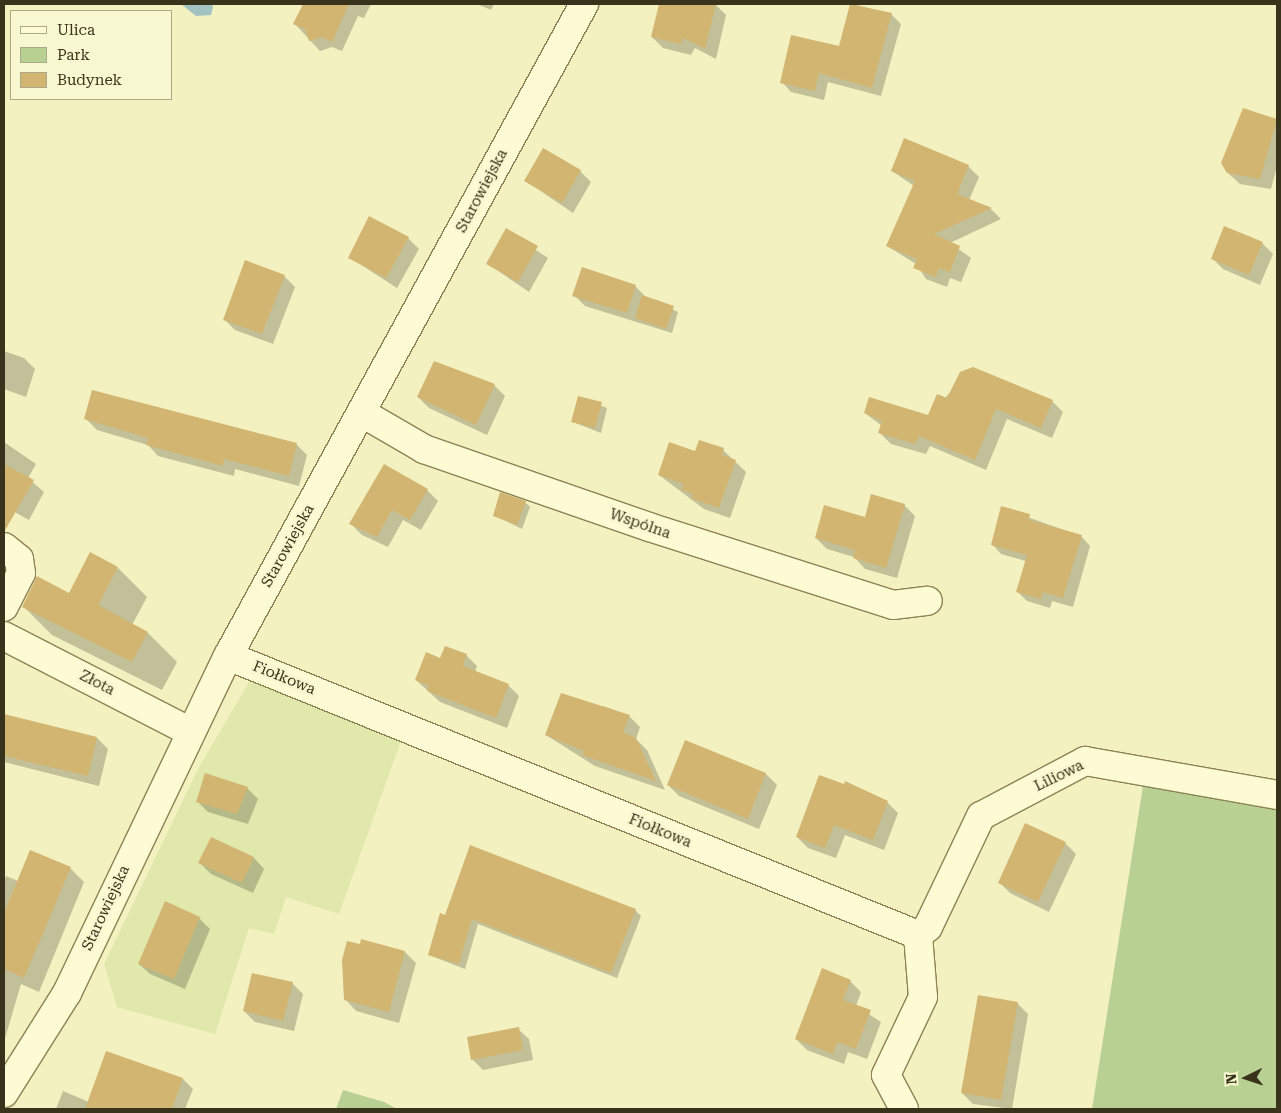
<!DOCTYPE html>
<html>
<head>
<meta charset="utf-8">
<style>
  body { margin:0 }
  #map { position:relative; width:1281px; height:1113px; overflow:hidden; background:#f2f1bf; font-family:"Roboto Serif",serif }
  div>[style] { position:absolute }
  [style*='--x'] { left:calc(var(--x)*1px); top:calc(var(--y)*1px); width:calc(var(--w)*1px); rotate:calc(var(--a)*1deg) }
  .farmland>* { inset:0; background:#e1e8ac }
  .green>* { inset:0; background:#b8d192 }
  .water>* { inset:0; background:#a3c3c3 }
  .shadow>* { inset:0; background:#0003 }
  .building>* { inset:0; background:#d3b572 }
  .roads { filter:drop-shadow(1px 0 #8c8256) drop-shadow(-1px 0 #8c8256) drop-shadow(0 1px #8c8256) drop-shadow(0 -1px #8c8256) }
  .minor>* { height:28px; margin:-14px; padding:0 14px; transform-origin:14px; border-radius:14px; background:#fcfbd3 }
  span { translate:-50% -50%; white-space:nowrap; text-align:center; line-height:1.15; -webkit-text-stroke:5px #f8f8d0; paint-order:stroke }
  .street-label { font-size:15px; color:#3a331c }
  .frame { position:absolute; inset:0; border:5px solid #3a331c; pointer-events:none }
  .legend { position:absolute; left:10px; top:10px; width:162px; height:90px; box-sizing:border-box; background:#f8f8d0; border:1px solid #aca988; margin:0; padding:6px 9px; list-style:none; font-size:15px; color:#3a331c }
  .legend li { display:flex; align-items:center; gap:10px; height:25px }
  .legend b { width:25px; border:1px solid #aca988 }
  .north { position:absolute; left:1221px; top:1053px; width:50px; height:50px; -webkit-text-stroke:4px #f8f8d0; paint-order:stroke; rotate:266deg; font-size:14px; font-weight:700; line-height:20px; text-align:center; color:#3a331c }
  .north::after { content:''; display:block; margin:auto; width:18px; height:22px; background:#3a331c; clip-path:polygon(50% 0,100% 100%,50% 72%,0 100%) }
</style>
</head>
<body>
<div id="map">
  <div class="farmland">
    <i style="clip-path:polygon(252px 677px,403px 735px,339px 914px,286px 897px,274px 934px,249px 928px,215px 1034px,117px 1007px,104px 964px,198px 769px)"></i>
  </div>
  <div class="green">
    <i style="clip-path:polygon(1143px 786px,1277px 809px,1277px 1109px,1092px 1109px)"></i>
    <i style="clip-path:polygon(343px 1090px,384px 1102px,397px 1109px,336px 1109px)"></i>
  </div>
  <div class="water">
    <i style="clip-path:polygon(181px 4px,212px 4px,213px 7px,211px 15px,196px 16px)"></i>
  </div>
  <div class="shadow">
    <i style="clip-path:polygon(304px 4px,371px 4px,364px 18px,358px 16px,342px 51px,332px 47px,320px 51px,295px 24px)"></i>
    <i style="clip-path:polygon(477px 4px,494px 4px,491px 10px)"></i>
    <i style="clip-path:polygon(660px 4px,715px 4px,726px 15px,716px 59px,695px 48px,691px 55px,663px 48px,652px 37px)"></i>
    <i style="clip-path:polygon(852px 4px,891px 14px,901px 24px,881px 96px,828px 82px,824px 100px,791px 92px,782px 82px,840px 47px)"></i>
    <i style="clip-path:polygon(1276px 120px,1277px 166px,1271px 189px,1240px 184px,1228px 173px)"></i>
    <i style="clip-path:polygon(968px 166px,979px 177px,969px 200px,991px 209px,1001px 219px,950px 243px,971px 258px,961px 282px,950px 278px,947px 287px,926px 279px,916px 264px,887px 246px,914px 186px,892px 171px)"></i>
    <i style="clip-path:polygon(580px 171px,591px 182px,573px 213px,526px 181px)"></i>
    <i style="clip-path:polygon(506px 230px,548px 258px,529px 292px,488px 264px)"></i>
    <i style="clip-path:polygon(408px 238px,419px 249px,397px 288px,349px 257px)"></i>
    <i style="clip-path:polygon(1262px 243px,1273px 254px,1260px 285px,1223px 269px,1212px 258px)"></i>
    <i style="clip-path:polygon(284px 276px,295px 287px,273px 344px,235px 330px,224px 319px)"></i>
    <i style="clip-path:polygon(635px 286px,646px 297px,678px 312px,672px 333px,585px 306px,574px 295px)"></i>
    <i style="clip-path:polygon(4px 351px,24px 358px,35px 369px,26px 397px,4px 389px)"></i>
    <i style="clip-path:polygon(973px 368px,1052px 401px,1063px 412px,1052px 438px,1007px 419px,986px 470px,930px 446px,926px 454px,891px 444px,880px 433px,882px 426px,865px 413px,928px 416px)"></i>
    <i style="clip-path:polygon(494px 385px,505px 396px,487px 435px,429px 408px,418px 397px)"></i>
    <i style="clip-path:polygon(579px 397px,607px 408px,601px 433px,573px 422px)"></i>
    <i style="clip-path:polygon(86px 419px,296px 444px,307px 455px,299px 486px,235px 469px,234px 476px,158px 456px,148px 445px,97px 430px)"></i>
    <i style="clip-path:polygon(4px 442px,36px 464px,28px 478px,44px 492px,29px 520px,4px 506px)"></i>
    <i style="clip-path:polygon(723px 450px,746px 472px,730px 518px,704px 509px,659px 475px)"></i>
    <i style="clip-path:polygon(427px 490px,438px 501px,421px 530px,403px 520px,388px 547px,362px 535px,351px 524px)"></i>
    <i style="clip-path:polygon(525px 502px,530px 507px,522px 529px,494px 515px)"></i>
    <i style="clip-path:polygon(904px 505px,915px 516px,897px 578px,865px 569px,854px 557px,827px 549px,816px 538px)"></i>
    <i style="clip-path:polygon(1002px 508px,1081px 536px,1090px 546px,1073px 607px,1052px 601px,1050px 608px,1027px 601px,1017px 591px,1026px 561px,1001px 554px,992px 544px)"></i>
    <i style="clip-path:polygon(118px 568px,147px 597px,132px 625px,148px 633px,177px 662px,162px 690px,52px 635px,23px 606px,69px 595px)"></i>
    <i style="clip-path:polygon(466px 655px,477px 666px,475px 672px,508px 685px,519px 696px,507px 728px,440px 702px,416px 680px,441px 659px)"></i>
    <i style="clip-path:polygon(603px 706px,629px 716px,640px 727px,636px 739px,647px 750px,665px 790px,595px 766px,546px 735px)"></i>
    <i style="clip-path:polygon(4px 715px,97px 738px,108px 749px,99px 786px,4px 762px)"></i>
    <i style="clip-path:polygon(686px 741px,766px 774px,777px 785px,759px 829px,679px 796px,668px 785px)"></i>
    <i style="clip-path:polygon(247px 788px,258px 799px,248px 824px,208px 812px,197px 801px)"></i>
    <i style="clip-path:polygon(887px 802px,898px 813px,884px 850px,845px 835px,836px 858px,808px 848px,797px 837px)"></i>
    <i style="clip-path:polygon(212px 838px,254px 858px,264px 869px,253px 893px,211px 874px,200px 863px)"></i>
    <i style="clip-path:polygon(1065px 843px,1076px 854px,1049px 912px,1010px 893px,999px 882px)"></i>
    <i style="clip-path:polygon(70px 868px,84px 882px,39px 992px,21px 984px,4px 1042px,4px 881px,6px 876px,18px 881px)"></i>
    <i style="clip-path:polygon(635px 910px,641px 916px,617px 978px,478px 924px,465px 969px,429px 955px,446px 916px)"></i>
    <i style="clip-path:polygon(199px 918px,210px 929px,185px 989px,150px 974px,139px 964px)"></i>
    <i style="clip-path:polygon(405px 952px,416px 963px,399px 1023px,356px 1011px,345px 999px)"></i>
    <i style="clip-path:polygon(850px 981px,861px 992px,856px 1006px,881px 1022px,867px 1059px,848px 1052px,844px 1064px,807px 1050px,796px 1039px)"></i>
    <i style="clip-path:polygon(292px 983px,303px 994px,294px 1031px,255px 1022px,244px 1011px)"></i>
    <i style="clip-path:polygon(1017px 1003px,1028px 1014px,1012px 1109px,973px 1104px,962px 1093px)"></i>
    <i style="clip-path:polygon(518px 1029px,529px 1039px,533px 1060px,483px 1070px,472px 1059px)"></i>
    <i style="clip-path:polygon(183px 1079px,193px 1089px,185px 1109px,56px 1109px,63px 1091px,89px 1102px)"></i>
  </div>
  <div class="building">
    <i style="clip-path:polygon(303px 4px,349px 4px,332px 42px,321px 37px,309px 41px,305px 29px,293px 24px)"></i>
    <i style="clip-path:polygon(659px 4px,716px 4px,705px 49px,684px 38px,680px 44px,651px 37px)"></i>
    <i style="clip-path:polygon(850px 4px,892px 13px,872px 88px,819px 73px,815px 91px,780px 83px,791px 35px,839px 46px)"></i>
    <i style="clip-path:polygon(1243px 108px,1277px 119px,1260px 179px,1227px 173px,1221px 163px)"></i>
    <i style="clip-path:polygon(904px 138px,969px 165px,957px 194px,992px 208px,934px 234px,960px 246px,950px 272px,939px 268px,936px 277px,913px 268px,917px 259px,886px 246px,915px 181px,891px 171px)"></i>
    <i style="clip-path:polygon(543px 148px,581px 170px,562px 203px,524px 181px)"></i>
    <i style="clip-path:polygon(369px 216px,409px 237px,386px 278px,348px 258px)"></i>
    <i style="clip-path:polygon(1224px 226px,1263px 242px,1249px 275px,1211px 259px)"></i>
    <i style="clip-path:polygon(506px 228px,538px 246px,518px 282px,486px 264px)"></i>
    <i style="clip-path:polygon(245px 260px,285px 275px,262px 334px,223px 320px)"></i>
    <i style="clip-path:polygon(582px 267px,636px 285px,627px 313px,572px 296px)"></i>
    <i style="clip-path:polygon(642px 295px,674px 306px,666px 329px,635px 318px)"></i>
    <i style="clip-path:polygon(434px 361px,495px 384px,476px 425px,417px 397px)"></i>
    <i style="clip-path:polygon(973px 367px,1053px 400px,1041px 428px,996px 409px,975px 460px,919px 436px,915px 444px,878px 433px,882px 421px,864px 413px,869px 397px,928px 415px,937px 394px,947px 398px,960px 372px)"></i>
    <i style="clip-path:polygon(92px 390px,297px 443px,289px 476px,224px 459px,223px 466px,146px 445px,148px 438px,84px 419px)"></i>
    <i style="clip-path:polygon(578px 396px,602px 402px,595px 428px,571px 422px)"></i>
    <i style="clip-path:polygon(699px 440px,724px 448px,722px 455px,736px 460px,719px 508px,691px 498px,693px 494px,681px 490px,684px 484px,658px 475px,669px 442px,695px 451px)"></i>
    <i style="clip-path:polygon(4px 464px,34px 480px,4px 532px)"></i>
    <i style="clip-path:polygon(384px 464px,428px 489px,410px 520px,392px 510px,377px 537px,349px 524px)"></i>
    <i style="clip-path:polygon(500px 492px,526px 501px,517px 525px,493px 516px)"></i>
    <i style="clip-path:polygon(871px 494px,905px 504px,886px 568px,853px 558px,855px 550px,815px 538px,824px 505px,865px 517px)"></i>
    <i style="clip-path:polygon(1001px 506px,1030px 514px,1029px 520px,1082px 535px,1063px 598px,1043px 592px,1041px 599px,1016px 592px,1027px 555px,991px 545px)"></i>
    <i style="clip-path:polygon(90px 552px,118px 567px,98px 605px,148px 632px,132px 662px,22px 607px,37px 576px,69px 593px)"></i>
    <i style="clip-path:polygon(445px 646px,467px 654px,463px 666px,509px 684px,496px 718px,427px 691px,429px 686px,415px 680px,426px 652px,440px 658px)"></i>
    <i style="clip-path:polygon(561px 693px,630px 715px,623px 732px,636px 738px,656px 781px,582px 755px,584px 751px,545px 735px)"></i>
    <i style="clip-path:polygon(4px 714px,97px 737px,88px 776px,4px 756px)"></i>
    <i style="clip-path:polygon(685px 740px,766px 773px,748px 819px,667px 785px)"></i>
    <i style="clip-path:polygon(205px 773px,248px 787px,237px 814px,196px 802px)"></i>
    <i style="clip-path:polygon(819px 775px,844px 784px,845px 781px,888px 801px,873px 840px,834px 825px,825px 848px,796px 837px)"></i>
    <i style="clip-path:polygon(1025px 823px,1066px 842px,1038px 902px,998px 883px)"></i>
    <i style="clip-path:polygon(211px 837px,254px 857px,242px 883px,198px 863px)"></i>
    <i style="clip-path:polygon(470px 845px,636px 909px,611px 973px,472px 919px,459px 964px,428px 955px,440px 913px,445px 915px)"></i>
    <i style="clip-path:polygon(30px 850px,71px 867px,24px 978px,4px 969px,4px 913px)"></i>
    <i style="clip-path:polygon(165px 901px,200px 917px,174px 979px,138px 964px)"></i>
    <i style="clip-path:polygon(361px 939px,405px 951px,389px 1012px,344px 1000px,342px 960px,347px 941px,360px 944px)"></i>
    <i style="clip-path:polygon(822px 968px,851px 980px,843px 1000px,871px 1010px,856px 1049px,837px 1042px,833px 1054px,795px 1039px)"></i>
    <i style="clip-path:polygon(252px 973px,293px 982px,283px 1021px,243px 1011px)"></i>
    <i style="clip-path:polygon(978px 995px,1018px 1002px,1001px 1100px,961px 1093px)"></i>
    <i style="clip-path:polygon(519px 1027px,523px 1050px,471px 1060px,467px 1037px)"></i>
    <i style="clip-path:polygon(106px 1051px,183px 1078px,172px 1109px,85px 1109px)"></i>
  </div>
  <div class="roads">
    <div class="minor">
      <i style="--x:362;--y:413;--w:72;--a:30.1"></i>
      <i style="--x:424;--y:449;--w:238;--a:19.1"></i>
      <i style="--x:649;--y:527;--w:256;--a:17.7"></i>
      <i style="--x:893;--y:605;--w:35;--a:-7"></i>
      <i style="--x:4;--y:547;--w:19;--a:39"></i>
      <i style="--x:19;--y:559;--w:14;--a:82"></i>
      <i style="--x:21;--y:573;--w:38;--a:117"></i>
      <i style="--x:4;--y:636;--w:208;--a:27.2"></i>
      <i style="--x:228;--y:656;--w:744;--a:22.02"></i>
      <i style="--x:918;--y:935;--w:62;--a:85.4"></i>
      <i style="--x:923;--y:997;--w:86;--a:115.4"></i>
      <i style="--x:886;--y:1075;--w:38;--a:62"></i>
      <i style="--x:918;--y:935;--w:13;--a:-39"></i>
      <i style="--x:928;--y:927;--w:123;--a:-64.5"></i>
      <i style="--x:981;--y:816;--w:118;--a:-27.9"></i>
      <i style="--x:1085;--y:761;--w:195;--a:10"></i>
      <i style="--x:4;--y:1093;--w:118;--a:-57.8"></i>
      <i style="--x:67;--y:993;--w:373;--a:-64.5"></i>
      <i style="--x:228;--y:656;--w:743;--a:-61.36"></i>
    </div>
  </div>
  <div class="street-label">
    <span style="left:482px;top:191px;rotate:-62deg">Starowiejska</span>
    <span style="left:640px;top:524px;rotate:19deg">Wspólna</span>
    <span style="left:288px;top:546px;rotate:-61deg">Starowiejska</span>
    <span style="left:284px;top:678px;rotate:22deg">Fiołkowa</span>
    <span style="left:97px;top:683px;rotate:27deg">Złota</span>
    <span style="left:1059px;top:776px;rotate:-26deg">Liliowa</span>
    <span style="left:660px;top:831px;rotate:22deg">Fiołkowa</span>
    <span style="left:106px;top:908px;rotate:-65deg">Starowiejska</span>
  </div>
  <div class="frame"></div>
  <ul class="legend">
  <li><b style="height:6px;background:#fcfbd3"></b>Ulica</li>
  <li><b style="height:14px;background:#b8d192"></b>Park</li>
  <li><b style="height:14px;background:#d3b572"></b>Budynek</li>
  </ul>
  <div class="north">N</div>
</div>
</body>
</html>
